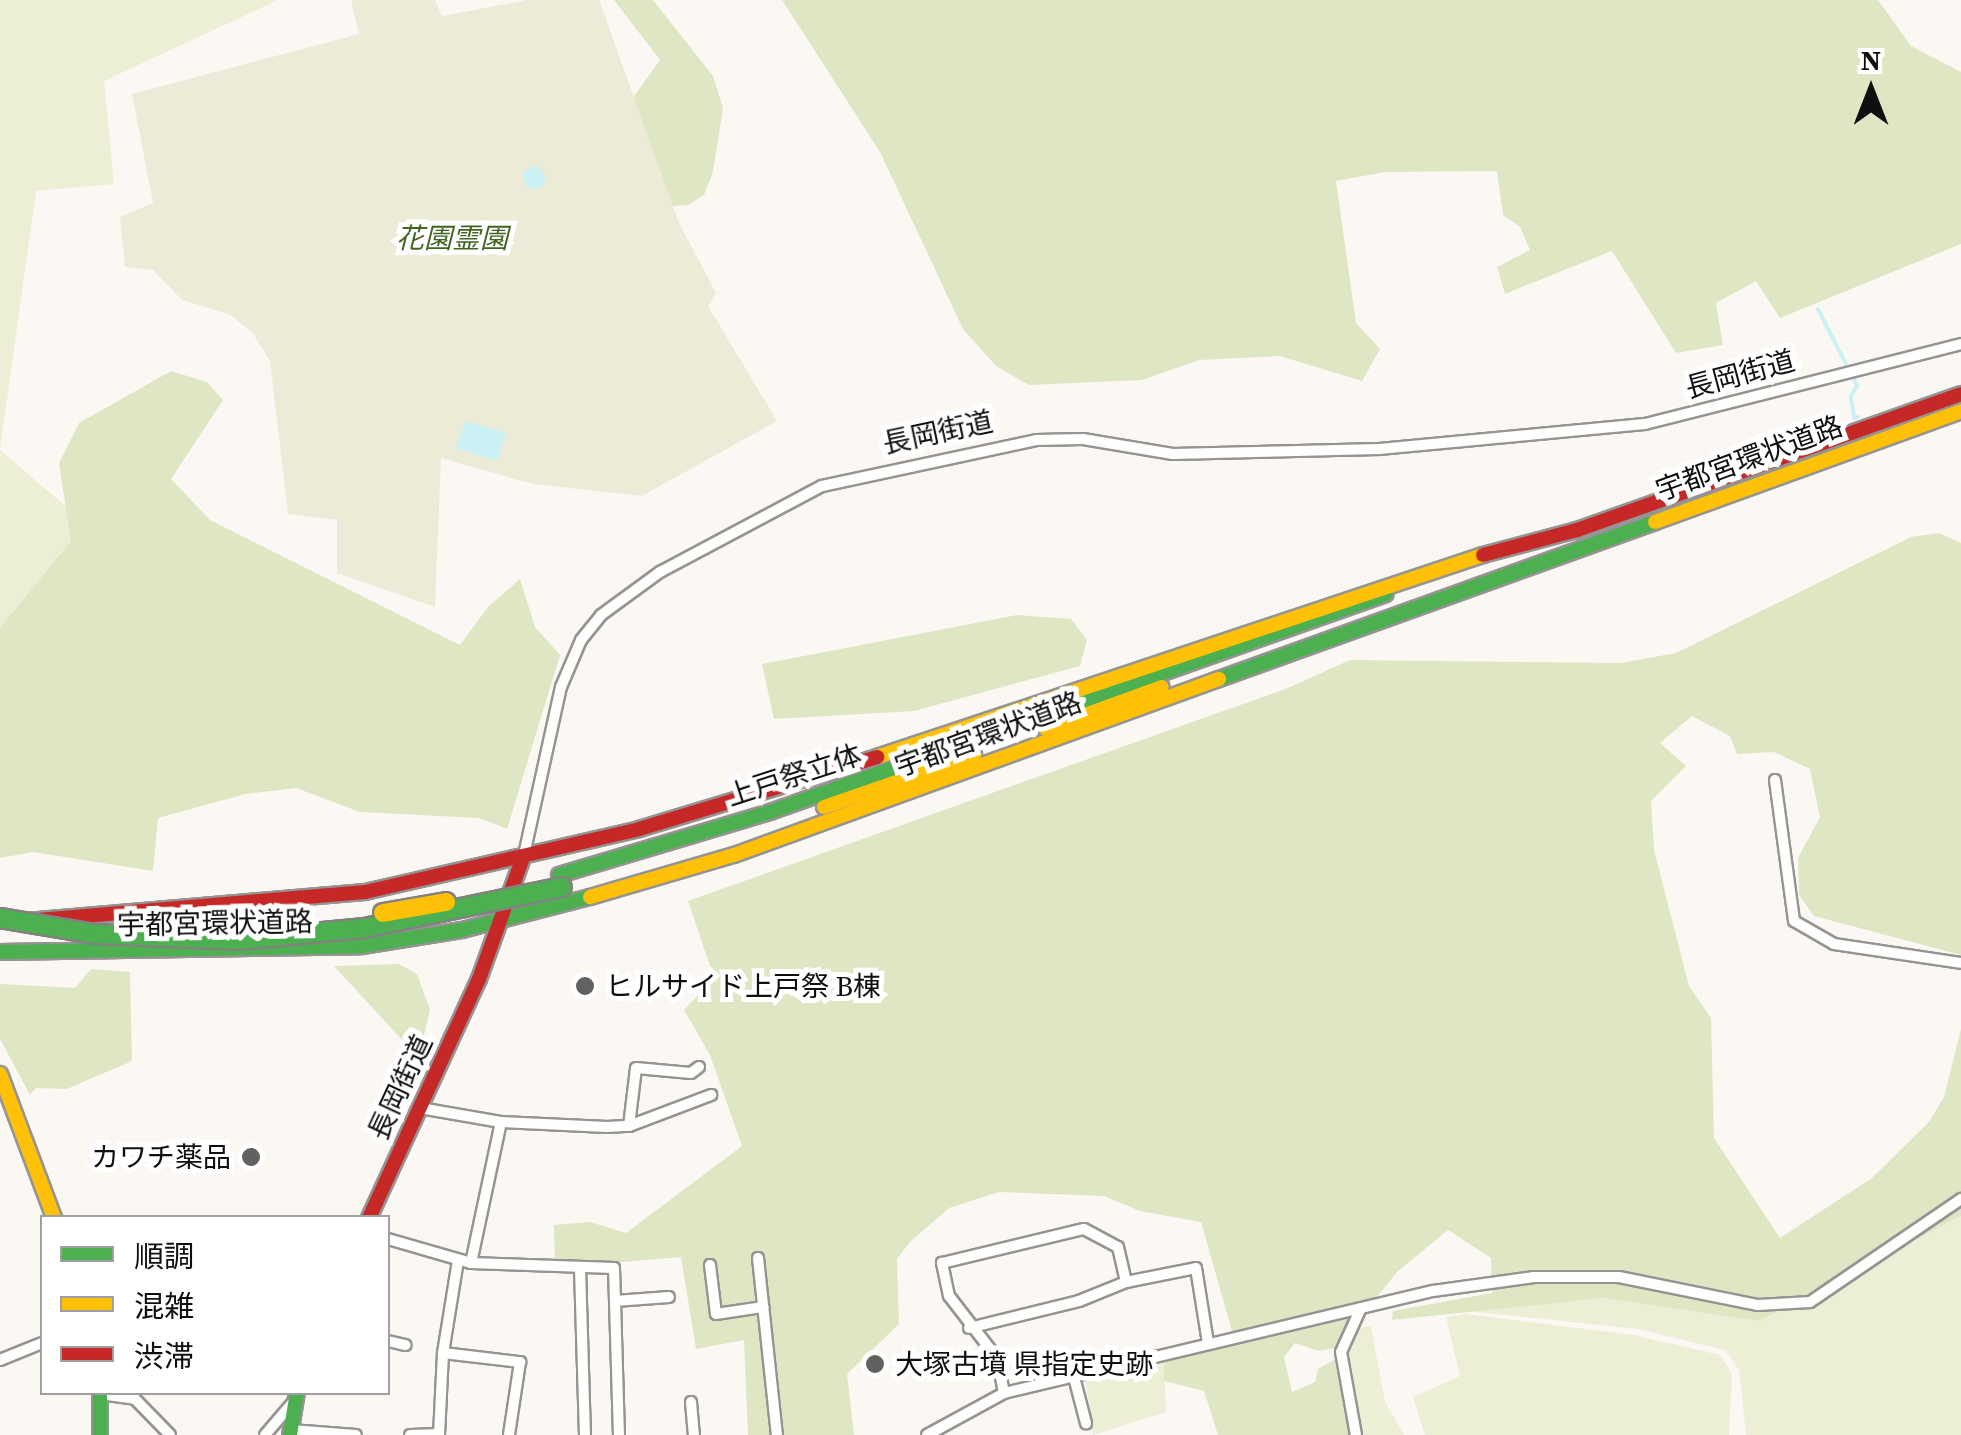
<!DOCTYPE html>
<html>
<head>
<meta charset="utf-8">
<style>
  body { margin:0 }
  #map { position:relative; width:1961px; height:1435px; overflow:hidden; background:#fbf8f4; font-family:"Source Serif 4","Noto Sans JP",serif }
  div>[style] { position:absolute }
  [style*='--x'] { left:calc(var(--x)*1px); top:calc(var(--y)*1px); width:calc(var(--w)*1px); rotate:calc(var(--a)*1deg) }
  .green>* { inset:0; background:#ecefd5 }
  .forest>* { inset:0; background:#dfe6c3 }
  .cemetery>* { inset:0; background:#ecebd8 }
  .water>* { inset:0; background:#cbf1f4 }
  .round { border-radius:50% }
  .stream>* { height:4px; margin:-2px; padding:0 2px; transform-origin:2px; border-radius:2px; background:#cbf1f4 }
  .roads { filter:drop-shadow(2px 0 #959492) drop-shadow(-2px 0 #959492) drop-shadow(0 2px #959492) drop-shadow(0 -2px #959492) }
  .street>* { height:10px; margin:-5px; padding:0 5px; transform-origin:5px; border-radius:5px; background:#fefefd }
  .fast>* { height:14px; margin:-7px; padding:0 7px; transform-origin:7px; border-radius:7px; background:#4caf50 }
  .slow>* { height:14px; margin:-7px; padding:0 7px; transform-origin:7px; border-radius:7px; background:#ffc107 }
  .jam>* { height:14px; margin:-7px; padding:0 7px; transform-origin:7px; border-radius:7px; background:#c62828 }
  .bridges { filter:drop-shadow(2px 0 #83817f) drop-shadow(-2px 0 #83817f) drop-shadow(0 2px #83817f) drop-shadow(0 -2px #83817f) }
  .fast-bridge>* { height:18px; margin:-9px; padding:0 9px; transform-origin:9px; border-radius:9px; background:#4caf50 }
  .slow-bridge>* { height:18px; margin:-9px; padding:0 9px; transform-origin:9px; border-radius:9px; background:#ffc107 }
  .dots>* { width:28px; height:28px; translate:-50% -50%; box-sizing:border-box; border:5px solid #fff; border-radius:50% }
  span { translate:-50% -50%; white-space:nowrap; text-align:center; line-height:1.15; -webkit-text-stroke:10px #fff; paint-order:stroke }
  .park-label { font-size:28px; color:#426521; font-style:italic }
  .street-label { font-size:28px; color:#0f0f0f }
  .poi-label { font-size:28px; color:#0f0f0f }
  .left { translate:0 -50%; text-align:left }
  .right { translate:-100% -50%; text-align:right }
  .legend { position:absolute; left:40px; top:1215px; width:350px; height:180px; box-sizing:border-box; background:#fff; border:2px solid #9f9f9f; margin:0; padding:12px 18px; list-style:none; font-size:30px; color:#0f0f0f }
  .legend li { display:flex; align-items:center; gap:20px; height:50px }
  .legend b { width:50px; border:2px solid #9f9f9f }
  .north { position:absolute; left:1821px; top:40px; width:100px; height:100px; -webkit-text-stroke:8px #fff; paint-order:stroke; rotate:0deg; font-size:28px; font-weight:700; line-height:40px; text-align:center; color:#0f0f0f }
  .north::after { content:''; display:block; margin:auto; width:35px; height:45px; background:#0f0f0f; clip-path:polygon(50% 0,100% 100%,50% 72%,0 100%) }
</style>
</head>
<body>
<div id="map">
  <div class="green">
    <i style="clip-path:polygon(0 0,278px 0,104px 81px,114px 184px,36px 191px,0 450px,97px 533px,0 681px)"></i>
    <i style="clip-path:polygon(1961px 1216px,1961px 1435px,1746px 1435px,1739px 1370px,1725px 1350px,1638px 1329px,1457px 1310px,1602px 1298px,1760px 1321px)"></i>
    <i style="clip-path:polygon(1466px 1314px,1634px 1335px,1720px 1355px,1732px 1374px,1729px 1435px,1425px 1435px,1413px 1397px,1460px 1376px,1446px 1317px)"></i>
    <i style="clip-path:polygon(1371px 1326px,1385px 1402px,1404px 1435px,1361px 1435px,1343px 1357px,1355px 1329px)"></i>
    <i style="clip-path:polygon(1164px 1363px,1166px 1412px,1093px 1435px,1086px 1381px)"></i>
  </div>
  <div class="forest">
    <i style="clip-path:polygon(614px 0,653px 0,713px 76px,723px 108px,713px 172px,704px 195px,688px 205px,672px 206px,632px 99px,660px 60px)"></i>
    <i style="clip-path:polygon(782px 0,1878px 0,1911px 46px,1961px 72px,1961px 244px,1780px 318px,1756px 281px,1716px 303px,1723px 345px,1676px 353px,1612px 251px,1505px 294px,1497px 267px,1530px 250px,1520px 227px,1503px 215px,1497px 171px,1385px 172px,1336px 181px,1356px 323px,1380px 349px,1362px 381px,1280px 356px,1199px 360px,1142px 380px,1029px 385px,996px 366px,963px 329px,880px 152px)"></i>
    <i style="clip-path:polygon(171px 371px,207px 382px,223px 400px,171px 479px,210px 520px,460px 645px,488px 607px,520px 579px,535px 627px,560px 655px,507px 829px,479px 818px,360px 812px,296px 788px,245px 794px,158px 818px,153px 871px,33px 852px,0 858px,0 628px,71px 541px,59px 463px,79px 423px)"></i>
    <i style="clip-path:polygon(1939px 533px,1961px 543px,1961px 955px,1814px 916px,1799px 895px,1798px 858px,1820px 817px,1810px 769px,1774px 752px,1737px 754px,1730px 736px,1692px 716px,1660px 743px,1686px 766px,1651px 801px,1654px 850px,1689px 986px,1711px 1018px,1714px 1138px,1780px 1238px,1872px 1178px,1929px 1122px,1944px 1097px,1961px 1029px,1961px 1216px,1760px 1321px,1602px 1298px,1392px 1320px,1393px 1311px,1492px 1293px,1491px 1258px,1448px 1230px,1397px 1272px,1336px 1348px,1318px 1351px,1295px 1343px,1284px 1357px,1292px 1392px,1315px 1382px,1318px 1369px,1341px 1356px,1356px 1435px,1218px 1435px,1204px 1391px,1164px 1381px,1164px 1363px,1232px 1331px,1201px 1222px,1140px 1211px,1104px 1196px,999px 1192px,949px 1208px,910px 1242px,897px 1259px,899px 1324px,847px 1374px,854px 1435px,748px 1435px,744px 1340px,696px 1349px,681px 1257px,555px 1268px,554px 1225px,590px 1222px,626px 1233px,742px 1146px,710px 1055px,684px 1010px,714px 978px,688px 901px,1288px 688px,1350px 660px,1621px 663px,1676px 653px,1911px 537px)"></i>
    <i style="clip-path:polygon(1017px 615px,1071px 619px,1087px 640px,1080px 666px,914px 711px,774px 719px,762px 664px)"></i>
    <i style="clip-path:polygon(399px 964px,417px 974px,430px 1010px,423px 1039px,404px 1042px,334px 966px)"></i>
    <i style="clip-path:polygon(91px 969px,130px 972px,132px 1061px,67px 1089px,36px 1088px,30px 1095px,0 1039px,0 984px,75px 988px)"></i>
  </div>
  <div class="cemetery">
    <i style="clip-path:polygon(351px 0,435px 0,442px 16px,528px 0,599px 0,679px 223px,716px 293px,708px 306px,777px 421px,642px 496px,533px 484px,441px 458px,435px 607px,337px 573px,337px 520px,288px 514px,270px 361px,252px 332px,229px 314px,182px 300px,153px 270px,125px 267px,120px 217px,153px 203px,132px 94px,359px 34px)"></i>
  </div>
  <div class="water">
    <i class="round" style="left:523px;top:167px;width:22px;height:22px"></i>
    <i style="clip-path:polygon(465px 421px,506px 433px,497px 461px,456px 448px)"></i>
  </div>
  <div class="stream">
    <i style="--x:1818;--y:309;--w:86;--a:63.1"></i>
    <i style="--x:1857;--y:386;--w:12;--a:121"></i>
    <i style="--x:1851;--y:396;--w:22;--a:82"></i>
    <i style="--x:1854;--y:418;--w:4;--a:-14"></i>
  </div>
  <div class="roads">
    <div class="street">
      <i style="--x:1775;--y:780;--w:142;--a:82.3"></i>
      <i style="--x:1794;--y:921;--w:46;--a:29.9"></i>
      <i style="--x:1834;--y:944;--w:128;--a:8.5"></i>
      <i style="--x:524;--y:855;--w:172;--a:-77.6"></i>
      <i style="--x:561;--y:687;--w:51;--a:-66.9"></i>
      <i style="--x:581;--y:640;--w:32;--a:-51"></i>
      <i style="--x:601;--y:615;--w:73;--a:-36.1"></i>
      <i style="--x:660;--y:572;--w:183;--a:-28"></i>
      <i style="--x:822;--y:486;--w:219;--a:-12.1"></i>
      <i style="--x:1036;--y:440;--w:47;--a:-1.2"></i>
      <i style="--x:1083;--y:439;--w:91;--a:9.5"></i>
      <i style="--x:1173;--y:454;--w:206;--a:-1.4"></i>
      <i style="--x:1379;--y:449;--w:267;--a:-5.4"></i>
      <i style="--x:1645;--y:424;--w:326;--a:-14.2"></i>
      <i style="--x:420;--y:1108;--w:82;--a:9.8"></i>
      <i style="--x:501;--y:1122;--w:106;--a:2.7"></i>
      <i style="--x:607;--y:1127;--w:22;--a:-3"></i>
      <i style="--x:629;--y:1126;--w:88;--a:-20.7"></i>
      <i style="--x:629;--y:1126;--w:58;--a:-83.1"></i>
      <i style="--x:636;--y:1068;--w:55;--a:5.2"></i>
      <i style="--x:691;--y:1073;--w:10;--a:-37"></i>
      <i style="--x:388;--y:1239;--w:86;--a:16.1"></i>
      <i style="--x:471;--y:1263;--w:143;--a:2"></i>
      <i style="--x:614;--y:1268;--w:167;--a:88.3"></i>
      <i style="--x:758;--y:1258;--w:178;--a:83.9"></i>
      <i style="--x:471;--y:1263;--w:144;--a:-78"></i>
      <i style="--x:710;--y:1265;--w:49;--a:83"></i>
      <i style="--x:716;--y:1314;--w:48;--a:-8.5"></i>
      <i style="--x:580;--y:1268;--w:167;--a:88.3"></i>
      <i style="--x:615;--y:1301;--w:54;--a:-4.2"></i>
      <i style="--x:969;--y:1328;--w:113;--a:-13.8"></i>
      <i style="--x:1079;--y:1301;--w:51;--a:-22"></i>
      <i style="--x:388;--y:1341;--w:18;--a:13"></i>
      <i style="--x:443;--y:1353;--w:78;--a:6.7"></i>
      <i style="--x:520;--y:1362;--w:74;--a:98.6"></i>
      <i style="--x:0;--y:1360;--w:45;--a:-22"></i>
      <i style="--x:1074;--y:1377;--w:48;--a:75.4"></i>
      <i style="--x:1004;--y:1393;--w:36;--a:-101"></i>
      <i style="--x:997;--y:1358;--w:78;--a:-127.7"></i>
      <i style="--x:949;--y:1296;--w:34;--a:-102"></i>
      <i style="--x:942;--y:1263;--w:146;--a:-13.5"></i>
      <i style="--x:1084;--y:1229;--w:38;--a:28"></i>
      <i style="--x:1118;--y:1247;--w:36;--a:77"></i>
      <i style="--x:1126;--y:1282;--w:71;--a:-11.3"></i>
      <i style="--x:1196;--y:1268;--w:76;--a:80.9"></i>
      <i style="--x:100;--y:1394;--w:35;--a:8"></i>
      <i style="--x:135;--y:1399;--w:50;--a:45.8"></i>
      <i style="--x:691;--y:1402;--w:33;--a:85"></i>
      <i style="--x:291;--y:1430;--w:65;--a:4.4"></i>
      <i style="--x:265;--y:1435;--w:46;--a:-49.4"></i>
      <i style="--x:410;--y:1435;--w:29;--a:-2"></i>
      <i style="--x:439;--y:1435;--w:82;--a:-87.2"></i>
      <i style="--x:443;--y:1353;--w:94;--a:-80.8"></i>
      <i style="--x:927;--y:1435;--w:88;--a:-28.6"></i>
      <i style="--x:1004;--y:1393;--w:441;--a:-13.4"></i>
      <i style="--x:1433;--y:1291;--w:102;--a:-7.9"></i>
      <i style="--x:1534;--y:1277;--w:85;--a:0"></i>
      <i style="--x:1619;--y:1277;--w:142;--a:11.4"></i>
      <i style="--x:1758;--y:1305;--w:52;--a:-3.3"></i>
      <i style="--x:1810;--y:1302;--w:183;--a:-34.3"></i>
      <i style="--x:1356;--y:1435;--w:84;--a:-100.2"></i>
      <i style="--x:1341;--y:1352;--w:48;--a:-65.6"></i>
    </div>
    <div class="fast">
      <i style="--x:1219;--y:679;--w:463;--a:-19.8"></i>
      <i style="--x:559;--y:875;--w:220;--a:-16.6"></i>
      <i style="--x:770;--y:812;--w:653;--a:-19.49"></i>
      <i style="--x:0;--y:952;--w:362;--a:-0.9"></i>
      <i style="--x:362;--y:946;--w:101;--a:-9.1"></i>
      <i style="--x:462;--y:930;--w:132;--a:-14.5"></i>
      <i style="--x:100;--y:1392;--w:43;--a:90"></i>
      <i style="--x:290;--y:1435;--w:44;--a:-80.8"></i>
    </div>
    <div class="slow">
      <i style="--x:1655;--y:522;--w:326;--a:-19.9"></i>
      <i style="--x:1046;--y:729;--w:123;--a:-19.9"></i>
      <i style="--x:877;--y:757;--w:639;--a:-18.43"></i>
      <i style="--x:824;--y:807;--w:159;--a:-19.1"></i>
      <i style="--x:590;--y:897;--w:150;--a:-16.3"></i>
      <i style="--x:734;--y:855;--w:516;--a:-19.95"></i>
      <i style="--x:0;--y:1074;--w:154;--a:69.4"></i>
    </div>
    <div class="jam">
      <i style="--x:1483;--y:555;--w:97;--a:-14.9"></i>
      <i style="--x:1577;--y:530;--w:407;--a:-19.5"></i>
      <i style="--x:26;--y:921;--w:340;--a:-4.9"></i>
      <i style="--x:365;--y:892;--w:281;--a:-12.9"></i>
      <i style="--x:639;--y:829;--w:249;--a:-16.8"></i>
      <i style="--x:369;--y:1218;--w:263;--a:-65.3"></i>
      <i style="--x:479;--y:979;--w:127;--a:-70.1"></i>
    </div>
  </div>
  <div class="bridges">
    <div class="fast-bridge">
      <i style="--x:0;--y:918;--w:97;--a:9.5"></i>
      <i style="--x:96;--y:934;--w:143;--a:2.4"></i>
      <i style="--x:239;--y:940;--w:126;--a:-5.5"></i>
      <i style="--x:364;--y:928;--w:202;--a:-11.7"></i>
    </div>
    <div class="slow-bridge">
      <i style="--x:383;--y:913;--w:64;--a:-9.9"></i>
    </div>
  </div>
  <div class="dots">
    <i style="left:585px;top:986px;background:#62615f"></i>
    <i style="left:251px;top:1157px;background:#62615f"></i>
    <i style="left:875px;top:1364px;background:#62615f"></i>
  </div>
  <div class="park-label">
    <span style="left:452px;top:238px">花園霊園</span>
  </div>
  <div class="street-label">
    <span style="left:1740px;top:374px;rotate:-15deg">長岡街道</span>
    <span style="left:938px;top:432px;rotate:-12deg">長岡街道</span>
    <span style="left:1749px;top:458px;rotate:-20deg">宇都宮環状道路</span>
    <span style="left:988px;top:734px;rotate:-20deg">宇都宮環状道路</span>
    <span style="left:794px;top:775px;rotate:-18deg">上戸祭立体</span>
    <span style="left:215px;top:923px;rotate:-1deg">宇都宮環状道路</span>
    <span style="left:400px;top:1087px;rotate:-65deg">長岡街道</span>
  </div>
  <div class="poi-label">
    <span class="left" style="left:605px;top:986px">ヒルサイド上戸祭 B棟</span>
    <span class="right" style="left:231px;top:1157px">カワチ薬品</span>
    <span class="left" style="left:895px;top:1364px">大塚古墳 県指定史跡</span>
  </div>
  <ul class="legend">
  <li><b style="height:12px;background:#4caf50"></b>順調</li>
  <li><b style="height:12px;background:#ffc107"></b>混雑</li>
  <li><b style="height:12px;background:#c62828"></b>渋滞</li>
  </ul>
  <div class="north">N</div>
</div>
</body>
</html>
